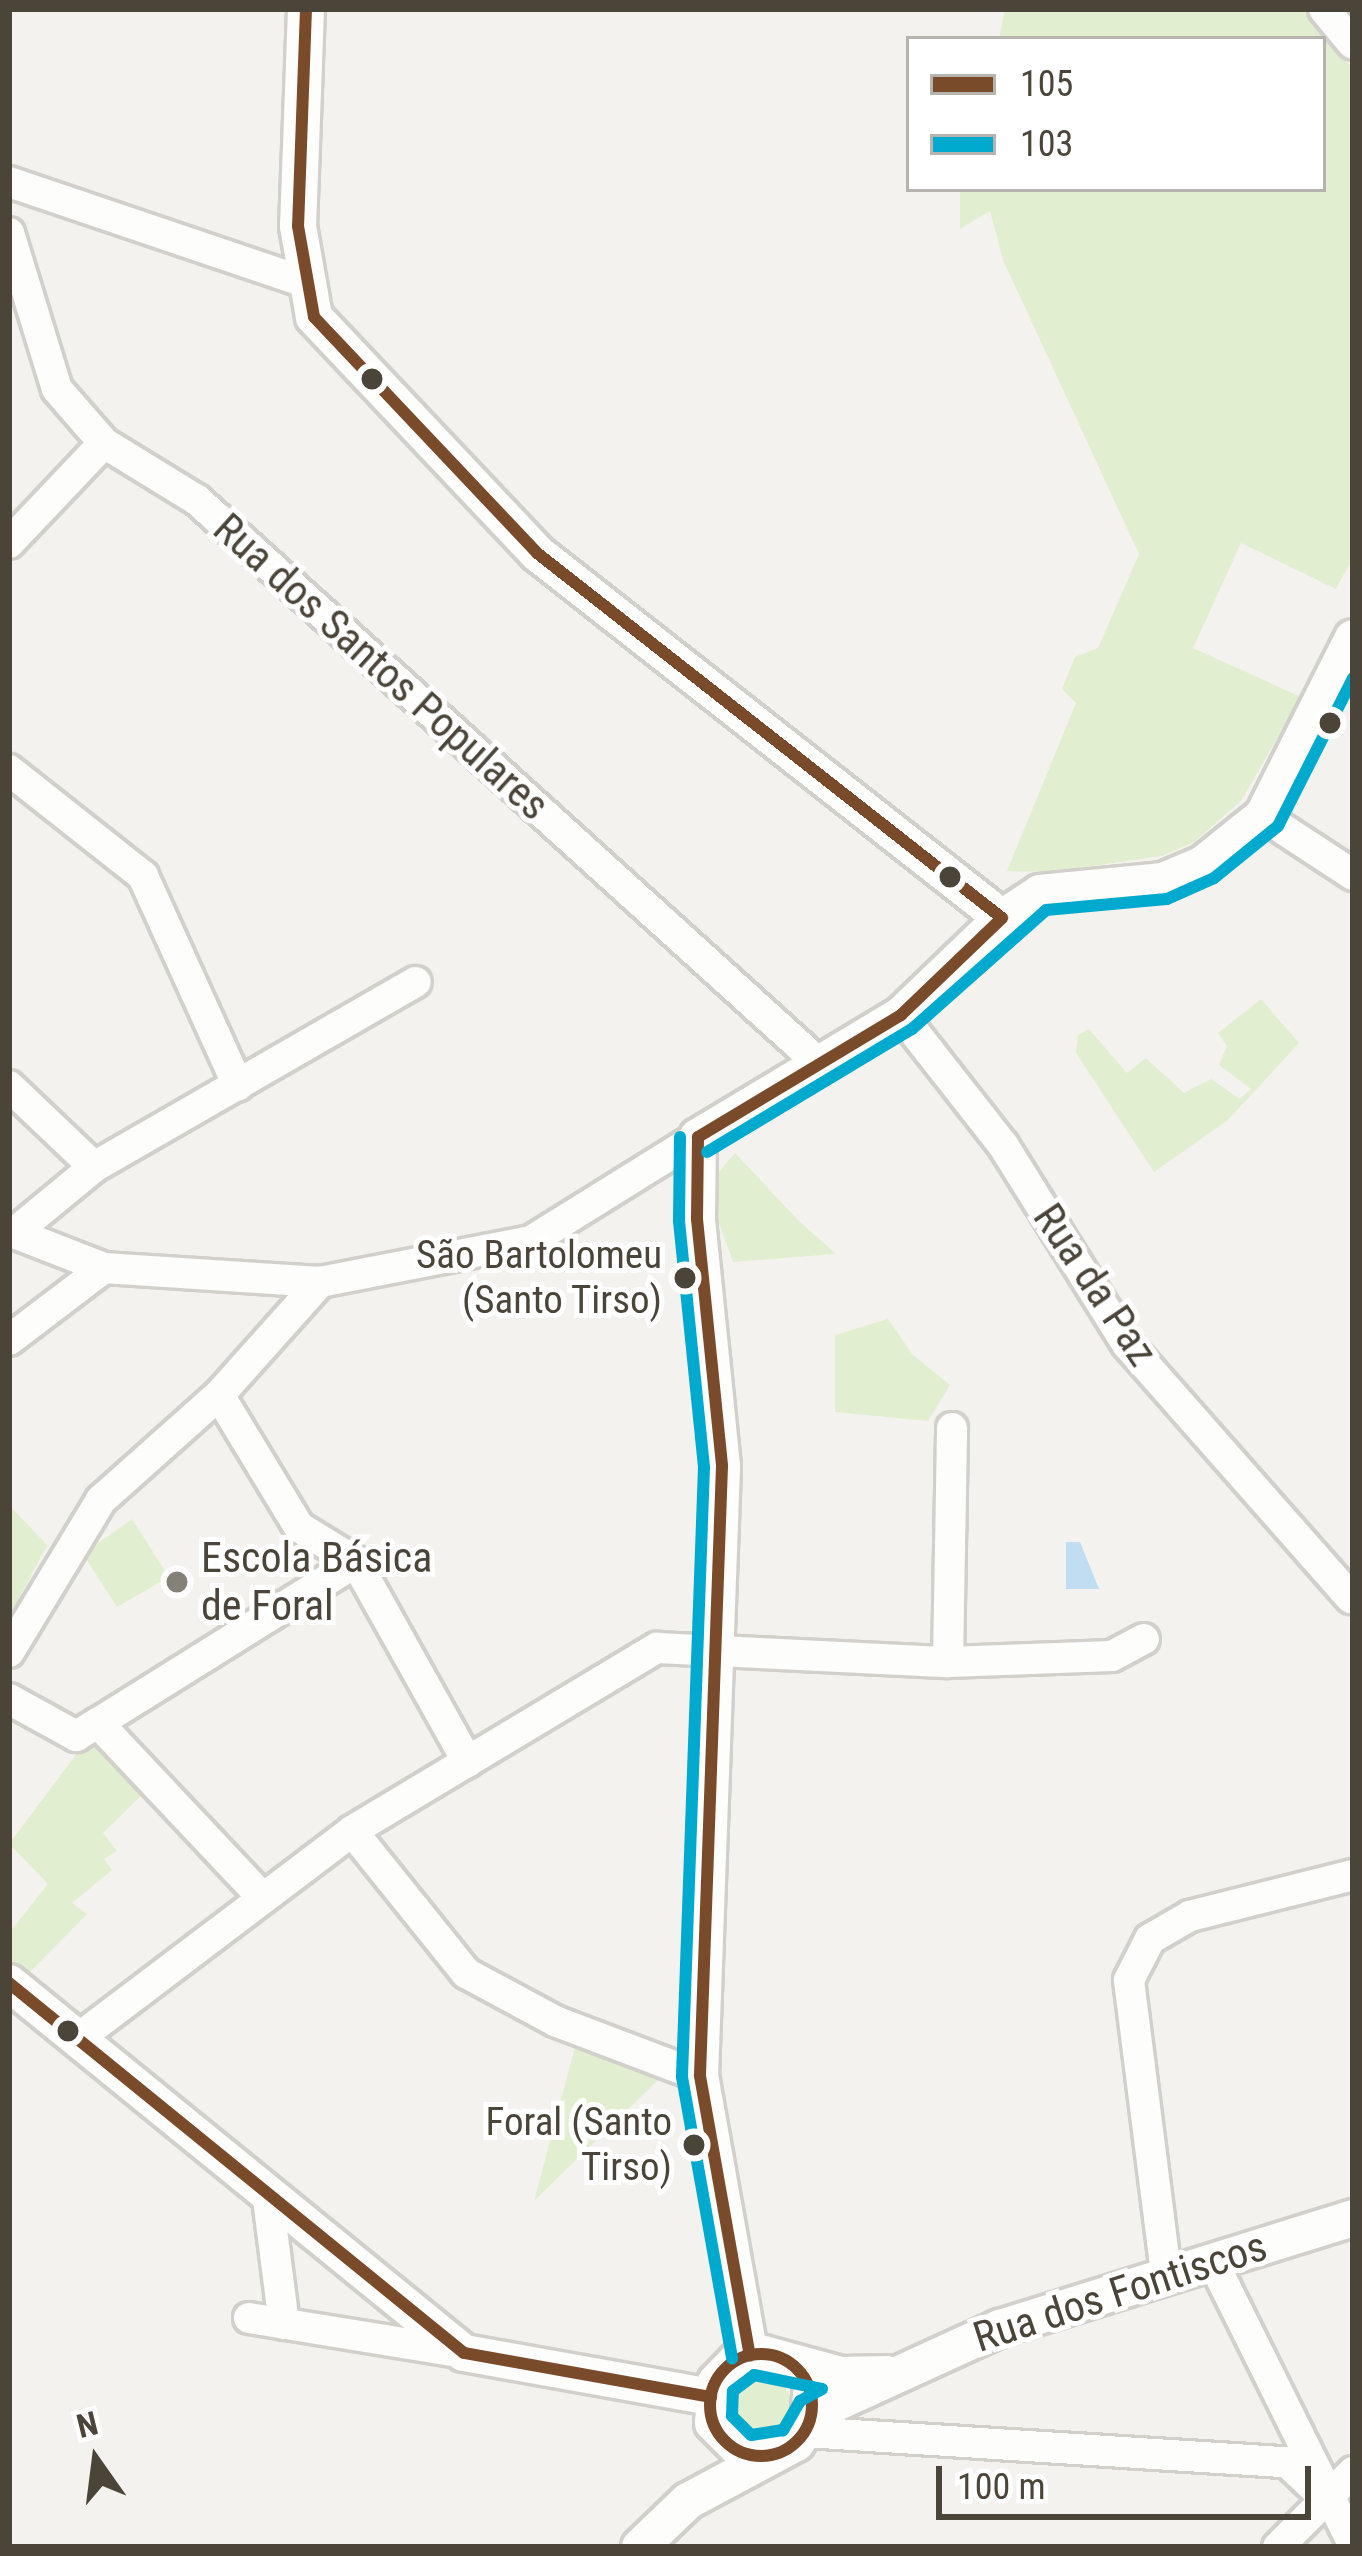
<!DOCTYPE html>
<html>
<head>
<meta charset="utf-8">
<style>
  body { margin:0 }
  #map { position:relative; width:1362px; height:2556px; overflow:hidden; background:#f4f2ee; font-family:"Roboto Condensed",sans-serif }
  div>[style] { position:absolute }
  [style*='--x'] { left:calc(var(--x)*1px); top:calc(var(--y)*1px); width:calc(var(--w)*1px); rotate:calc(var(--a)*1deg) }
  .green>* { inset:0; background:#e1eecf }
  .round { border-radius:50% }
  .water>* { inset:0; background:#c0ddf1 }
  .roads { filter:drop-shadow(3px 0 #d2d0cb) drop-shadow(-3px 0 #d2d0cb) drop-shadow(0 3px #d2d0cb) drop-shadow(0 -3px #d2d0cb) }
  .minor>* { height:30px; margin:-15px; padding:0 15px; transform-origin:15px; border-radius:15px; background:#fdfdfc }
  .tertiary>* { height:36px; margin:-18px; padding:0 18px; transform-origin:18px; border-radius:18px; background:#fdfdfc }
  .bus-1>* { height:12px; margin:-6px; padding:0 6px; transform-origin:6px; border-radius:6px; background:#7a4b2a }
  .bus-1>.ring { margin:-6px; padding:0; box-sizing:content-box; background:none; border:12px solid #7a4b2a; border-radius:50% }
  .bus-2>* { height:12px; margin:-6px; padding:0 6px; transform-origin:6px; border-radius:6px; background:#00a9ce }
  .dots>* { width:33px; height:33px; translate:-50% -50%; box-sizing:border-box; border:6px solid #fff; border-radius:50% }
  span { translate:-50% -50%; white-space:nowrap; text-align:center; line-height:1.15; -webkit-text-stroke:10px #fff; paint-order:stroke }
  .bus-label { font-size:39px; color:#4b4439 }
  .right { translate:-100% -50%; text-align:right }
  .street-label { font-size:42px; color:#4b4439 }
  .poi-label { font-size:42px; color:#4b4439 }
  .left { translate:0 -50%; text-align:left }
  .frame { position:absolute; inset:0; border:12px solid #4b4439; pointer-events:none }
  .legend { position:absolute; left:906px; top:36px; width:420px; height:156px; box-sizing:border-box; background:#fff; border:3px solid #b7b4b0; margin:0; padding:15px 21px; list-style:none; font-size:36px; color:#4b4439 }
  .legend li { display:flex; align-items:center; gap:24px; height:60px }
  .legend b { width:60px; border:3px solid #b7b4b0 }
  .north { position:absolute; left:36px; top:2400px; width:120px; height:120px; -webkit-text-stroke:9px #fff; paint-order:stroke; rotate:346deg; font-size:33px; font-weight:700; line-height:48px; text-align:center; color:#4b4439 }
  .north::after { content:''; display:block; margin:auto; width:42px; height:54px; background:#4b4439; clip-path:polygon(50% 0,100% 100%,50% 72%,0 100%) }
  .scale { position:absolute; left:936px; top:2466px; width:375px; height:54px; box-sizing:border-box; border:6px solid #4b4439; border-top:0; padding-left:15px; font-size:36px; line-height:42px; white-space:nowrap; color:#4b4439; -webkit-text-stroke:9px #fff; paint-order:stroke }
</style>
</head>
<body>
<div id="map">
  <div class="green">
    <i style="clip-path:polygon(1005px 9px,1302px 9px,1353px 69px,1353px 557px,1336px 589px,1241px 543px,1193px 648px,1301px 697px,1241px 801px,1194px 842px,1162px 856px,1050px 872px,1007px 871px,1076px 703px,1062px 689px,1075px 657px,1098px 648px,1139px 554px,1003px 260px,990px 211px,960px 229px,960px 189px,1323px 189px,1323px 39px,999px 39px)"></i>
    <i style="clip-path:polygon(1261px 999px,1299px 1043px,1228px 1120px,1154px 1172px,1076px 1053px,1078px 1035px,1089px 1029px,1127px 1073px,1146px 1058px,1184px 1093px,1211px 1079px,1240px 1099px,1251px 1089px,1219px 1065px,1227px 1046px,1218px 1033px)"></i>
    <i style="clip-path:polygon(735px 1153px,798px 1220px,836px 1254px,733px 1262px,713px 1206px,719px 1172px)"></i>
    <i style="clip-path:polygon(888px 1319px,912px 1354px,950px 1385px,928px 1421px,835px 1412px,835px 1335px)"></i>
    <i style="clip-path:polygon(9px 1505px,47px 1545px,9px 1618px)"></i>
    <i style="clip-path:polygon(132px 1519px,169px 1577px,117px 1607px,83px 1554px)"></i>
    <i style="clip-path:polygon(99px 1745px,146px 1791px,103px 1833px,117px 1851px,104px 1859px,112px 1870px,72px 1903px,87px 1914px,27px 1975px,9px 1959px,9px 1933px,48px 1884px,9px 1844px,78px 1752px)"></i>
    <i style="clip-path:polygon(576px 2043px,660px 2078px,534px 2201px)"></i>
    <i class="round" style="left:735px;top:2377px;width:56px;height:56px"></i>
  </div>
  <div class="water">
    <i style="clip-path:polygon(1066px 1542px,1080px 1542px,1099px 1589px,1066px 1589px)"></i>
  </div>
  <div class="roads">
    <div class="minor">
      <i style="--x:1324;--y:9;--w:45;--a:50.4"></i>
      <i style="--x:9;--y:182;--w:316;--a:18.7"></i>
      <i style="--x:9;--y:233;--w:163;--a:72.9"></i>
      <i style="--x:57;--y:389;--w:72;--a:49"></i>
      <i style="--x:104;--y:443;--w:109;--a:31.5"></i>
      <i style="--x:197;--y:500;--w:842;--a:42.16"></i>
      <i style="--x:9;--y:543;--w:138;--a:-46.5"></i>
      <i style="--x:9;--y:770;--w:171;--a:38.3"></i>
      <i style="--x:143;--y:876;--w:230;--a:65.6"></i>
      <i style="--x:1263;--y:816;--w:108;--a:33.2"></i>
      <i style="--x:901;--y:1015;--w:165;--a:51.9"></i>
      <i style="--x:1003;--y:1145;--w:234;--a:58.1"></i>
      <i style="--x:1127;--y:1344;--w:339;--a:48.6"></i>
      <i style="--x:9;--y:1086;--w:117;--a:43.6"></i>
      <i style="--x:9;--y:1231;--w:102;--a:21.3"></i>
      <i style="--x:104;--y:1268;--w:216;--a:3.7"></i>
      <i style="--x:320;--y:1282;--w:215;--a:-11"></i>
      <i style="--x:531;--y:1241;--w:197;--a:-31.9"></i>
      <i style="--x:14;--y:1233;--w:104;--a:-39.5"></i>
      <i style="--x:94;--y:1167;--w:371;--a:-29.9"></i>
      <i style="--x:9;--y:1340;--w:119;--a:-37.2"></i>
      <i style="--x:219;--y:1395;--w:154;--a:58.8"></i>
      <i style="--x:299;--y:1527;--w:67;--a:31.6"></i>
      <i style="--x:356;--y:1562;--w:229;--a:60.8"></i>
      <i style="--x:9;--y:1652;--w:178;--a:-58.8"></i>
      <i style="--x:101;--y:1500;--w:158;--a:-41.7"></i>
      <i style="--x:219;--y:1395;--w:152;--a:-48.2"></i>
      <i style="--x:948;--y:1662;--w:234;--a:-89"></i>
      <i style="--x:9;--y:1699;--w:77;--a:28.9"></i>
      <i style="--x:76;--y:1736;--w:26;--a:-31"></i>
      <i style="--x:98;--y:1723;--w:238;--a:46.7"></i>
      <i style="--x:98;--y:1723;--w:304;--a:-32"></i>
      <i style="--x:352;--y:1831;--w:182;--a:51.2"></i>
      <i style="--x:466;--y:1973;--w:101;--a:28.3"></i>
      <i style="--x:555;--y:2021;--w:155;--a:20.8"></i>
      <i style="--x:76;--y:2040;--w:346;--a:-37.1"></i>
      <i style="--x:352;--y:1831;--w:356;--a:-31"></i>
      <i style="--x:657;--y:1648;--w:291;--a:2.8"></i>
      <i style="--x:948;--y:1662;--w:164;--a:-2.1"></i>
      <i style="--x:1112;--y:1656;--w:36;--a:-28"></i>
      <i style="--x:267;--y:2191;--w:134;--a:82.7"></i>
      <i style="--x:1212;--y:2260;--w:317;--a:63.6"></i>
      <i style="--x:1166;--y:2273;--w:295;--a:-97.2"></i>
      <i style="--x:1129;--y:1980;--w:46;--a:-62.9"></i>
      <i style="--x:1150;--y:1939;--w:46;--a:-29.9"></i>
      <i style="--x:1190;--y:1916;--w:168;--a:-14.1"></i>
      <i style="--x:249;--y:2318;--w:218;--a:9.2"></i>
      <i style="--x:805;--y:2432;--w:483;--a:3.6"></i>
      <i style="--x:1287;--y:2462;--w:50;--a:43.4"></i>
      <i style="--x:1278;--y:2547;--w:106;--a:-45"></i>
    </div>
    <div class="tertiary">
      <i style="--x:306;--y:9;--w:217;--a:92.1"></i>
      <i style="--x:298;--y:226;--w:92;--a:80"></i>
      <i style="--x:314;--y:317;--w:325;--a:46.6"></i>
      <i style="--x:537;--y:553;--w:591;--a:38.13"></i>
      <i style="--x:9;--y:1983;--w:586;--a:39.12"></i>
      <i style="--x:464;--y:2353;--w:251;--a:10.1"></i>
      <i style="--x:750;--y:2356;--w:284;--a:-100.1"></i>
      <i style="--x:700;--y:2076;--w:610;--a:-87.93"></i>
      <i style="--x:722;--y:1466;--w:248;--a:-95.8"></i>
      <i style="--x:697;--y:1219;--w:82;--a:-89.3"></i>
      <i style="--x:698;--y:1137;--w:237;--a:-31"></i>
      <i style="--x:901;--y:1015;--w:140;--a:-43.8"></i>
      <i style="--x:1002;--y:918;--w:45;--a:-33.3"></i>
      <i style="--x:1040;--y:893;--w:124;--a:-5.6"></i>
      <i style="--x:1163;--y:881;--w:43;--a:-23"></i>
      <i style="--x:1203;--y:864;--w:77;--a:-38.7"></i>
      <i style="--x:1263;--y:816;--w:199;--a:-63.2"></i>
      <i style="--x:812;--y:2414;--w:207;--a:-24.6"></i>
      <i style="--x:1000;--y:2328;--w:370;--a:-17.3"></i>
      <i style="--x:773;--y:2455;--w:30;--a:-176"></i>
      <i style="--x:743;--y:2453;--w:42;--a:-135"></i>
      <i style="--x:713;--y:2423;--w:41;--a:-85.8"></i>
      <i style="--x:716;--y:2382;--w:29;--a:-46"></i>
      <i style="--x:736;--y:2361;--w:28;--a:-15"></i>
      <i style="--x:763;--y:2354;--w:81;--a:15.1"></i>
      <i style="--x:841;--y:2375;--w:46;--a:-1.2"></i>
      <i style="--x:640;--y:2547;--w:66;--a:-43.8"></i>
      <i style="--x:688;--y:2501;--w:123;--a:-28.2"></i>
      <i style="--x:796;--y:2443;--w:23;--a:-56"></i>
      <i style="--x:809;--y:2424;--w:30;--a:-86"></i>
    </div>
  </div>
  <div class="bus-1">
    <i style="--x:306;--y:9;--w:217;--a:92.1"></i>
    <i style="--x:298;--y:226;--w:92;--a:80"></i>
    <i style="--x:314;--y:317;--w:325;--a:46.6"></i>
    <i style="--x:537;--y:553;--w:591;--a:38.13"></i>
    <i style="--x:698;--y:1137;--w:82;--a:90.7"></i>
    <i style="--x:697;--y:1219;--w:248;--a:84.2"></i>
    <i style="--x:722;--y:1466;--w:610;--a:92.07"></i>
    <i style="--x:700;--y:2076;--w:284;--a:79.9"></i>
    <i style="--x:698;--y:1137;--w:237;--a:-31"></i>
    <i style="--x:901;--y:1015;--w:140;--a:-43.8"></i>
    <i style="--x:9;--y:1983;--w:586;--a:39.12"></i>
    <i style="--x:464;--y:2353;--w:251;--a:10.1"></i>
    <i class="ring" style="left:710px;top:2354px;width:90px;height:90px"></i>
  </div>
  <div class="bus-2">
    <i style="--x:680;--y:1137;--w:84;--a:90.7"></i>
    <i style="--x:679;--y:1221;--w:247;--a:84.2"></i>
    <i style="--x:704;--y:1467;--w:610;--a:92.07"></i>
    <i style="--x:682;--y:2077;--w:286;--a:79.9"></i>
    <i style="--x:707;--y:1152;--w:239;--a:-31"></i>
    <i style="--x:912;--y:1029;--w:179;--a:-41.6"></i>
    <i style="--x:1046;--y:910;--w:121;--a:-5.2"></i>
    <i style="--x:1167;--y:899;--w:51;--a:-24.1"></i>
    <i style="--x:1214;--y:878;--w:82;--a:-39.1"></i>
    <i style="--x:1278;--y:826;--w:166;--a:-63.1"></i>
    <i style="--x:754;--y:2375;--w:69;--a:11.6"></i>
    <i style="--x:822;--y:2389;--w:25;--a:151"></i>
    <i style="--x:800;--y:2401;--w:34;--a:120"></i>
    <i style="--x:783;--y:2430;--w:32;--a:171"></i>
    <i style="--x:751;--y:2435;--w:27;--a:-135"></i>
    <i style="--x:732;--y:2416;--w:25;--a:-88"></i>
    <i style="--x:733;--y:2391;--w:26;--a:-37"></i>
  </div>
  <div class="dots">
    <i style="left:372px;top:379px;background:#4b4439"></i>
    <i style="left:1330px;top:723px;background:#4b4439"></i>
    <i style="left:950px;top:877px;background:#4b4439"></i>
    <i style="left:685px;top:1278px;background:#4b4439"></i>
    <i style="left:177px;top:1582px;background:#868178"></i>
    <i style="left:68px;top:2031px;background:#4b4439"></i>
    <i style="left:694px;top:2145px;background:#4b4439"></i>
  </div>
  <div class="bus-label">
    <span class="right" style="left:662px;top:1278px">São Bartolomeu<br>(Santo Tirso)</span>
    <span class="right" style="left:672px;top:2145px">Foral (Santo<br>Tirso)</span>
  </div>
  <div class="street-label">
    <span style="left:381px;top:667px;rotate:42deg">Rua dos Santos Populares</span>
    <span style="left:1095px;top:1285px;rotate:56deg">Rua da Paz</span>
    <span style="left:1120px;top:2292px;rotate:-18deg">Rua dos Fontiscos</span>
  </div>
  <div class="poi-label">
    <span class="left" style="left:201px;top:1582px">Escola Básica<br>de Foral</span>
  </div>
  <div class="frame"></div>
  <ul class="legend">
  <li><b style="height:15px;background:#7a4b2a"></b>105</li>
  <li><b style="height:15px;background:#00a9ce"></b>103</li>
  </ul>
  <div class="north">N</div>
  <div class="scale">100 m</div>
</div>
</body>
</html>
